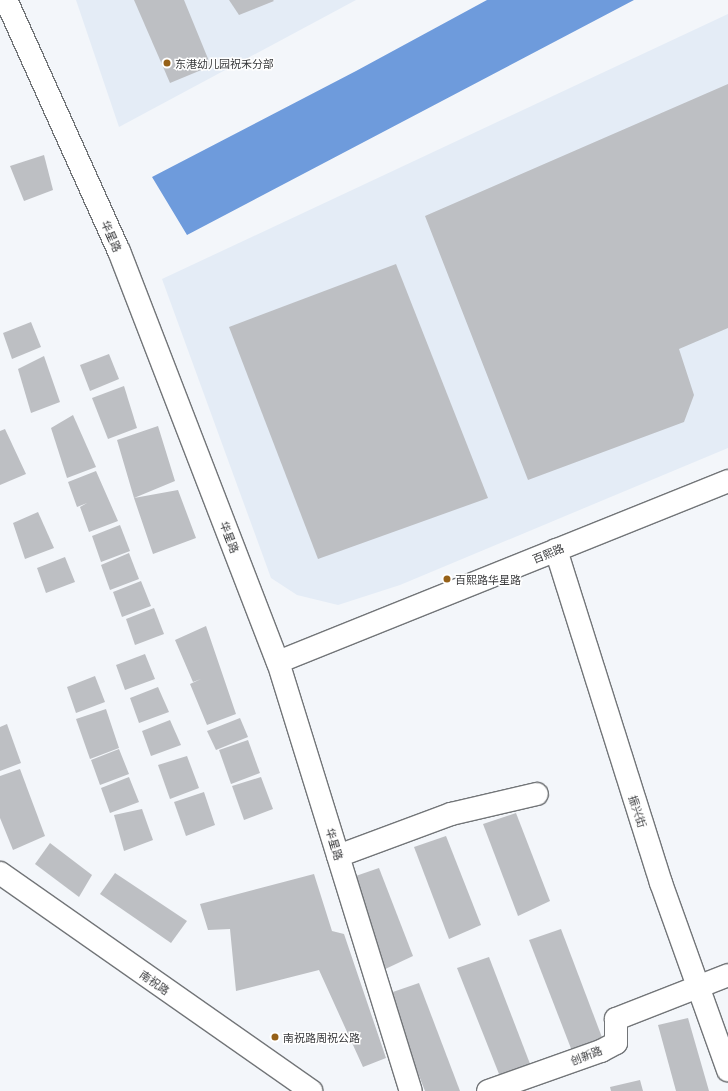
<!DOCTYPE html>
<html>
<head>
<meta charset="utf-8">
<style>
  body { margin:0 }
  #map { position:relative; width:728px; height:1091px; overflow:hidden; background:#f3f6fa; font-family:Georgia,"Noto Sans SC",serif }
  div>[style] { position:absolute }
  [style*='--x'] { left:calc(var(--x)*1px); top:calc(var(--y)*1px); width:calc(var(--w)*1px); rotate:calc(var(--a)*1deg) }
  .built>* { inset:0; background:#e4ecf6 }
  .water>* { inset:0; background:#6e9bdc }
  .building>* { inset:0; background:#bdbfc3 }
  .roads { filter:drop-shadow(1px 0 #727578) drop-shadow(-1px 0 #727578) drop-shadow(0 1px #727578) drop-shadow(0 -1px #727578) }
  .minor>* { height:22px; margin:-11px; padding:0 11px; transform-origin:11px; border-radius:11px; background:#fff }
  .major>* { height:22px; margin:-11px; padding:0 11px; transform-origin:11px; border-radius:11px; background:#fff }
  .dots>* { width:11px; height:11px; translate:-50% -50%; box-sizing:border-box; border:2px solid #fff; border-radius:50% }
  span { translate:-50% -50%; white-space:nowrap; text-align:center; line-height:1.15; -webkit-text-stroke:3px #fff; paint-order:stroke }
  .poi-label { font-size:11px; color:#393a3c }
  .left { translate:0 -50%; text-align:left }
  .street-label { font-size:11px; color:#393a3c }
</style>
</head>
<body>
<div id="map">
  <div class="built">
    <i style="clip-path:polygon(76px 0,356px 0,119px 127px)"></i>
    <i style="clip-path:polygon(728px 14px,728px 448px,400px 585px,338px 605px,297px 595px,271px 578px,162px 279px)"></i>
  </div>
  <div class="water">
    <i style="clip-path:polygon(487px 0,634px 0,187px 235px,152px 177px,356px 71px)"></i>
  </div>
  <div class="building">
    <i style="clip-path:polygon(134px 0,184px 0,211px 66px,170px 83px)"></i>
    <i style="clip-path:polygon(229px 0,273px 0,274px 1px,239px 15px)"></i>
    <i style="clip-path:polygon(728px 84px,728px 328px,679px 349px,694px 395px,684px 422px,528px 480px,425px 216px)"></i>
    <i style="clip-path:polygon(44px 155px,53px 190px,24px 201px,10px 166px)"></i>
    <i style="clip-path:polygon(396px 264px,488px 498px,318px 559px,229px 327px)"></i>
    <i style="clip-path:polygon(31px 322px,41px 347px,12px 359px,3px 333px)"></i>
    <i style="clip-path:polygon(109px 354px,119px 379px,90px 391px,80px 365px)"></i>
    <i style="clip-path:polygon(44px 356px,60px 402px,31px 413px,18px 369px)"></i>
    <i style="clip-path:polygon(124px 386px,137px 428px,108px 439px,92px 398px)"></i>
    <i style="clip-path:polygon(73px 415px,96px 467px,67px 478px,51px 428px)"></i>
    <i style="clip-path:polygon(158px 426px,175px 481px,134px 498px,178px 490px,196px 538px,153px 554px,134px 498px,117px 440px)"></i>
    <i style="clip-path:polygon(5px 429px,26px 474px,0 485px,0 431px)"></i>
    <i style="clip-path:polygon(96px 471px,118px 521px,89px 532px,80px 507px,87px 503px,77px 507px,68px 482px)"></i>
    <i style="clip-path:polygon(38px 512px,54px 548px,25px 559px,13px 523px)"></i>
    <i style="clip-path:polygon(120px 525px,130px 551px,101px 562px,92px 536px)"></i>
    <i style="clip-path:polygon(129px 553px,139px 579px,110px 590px,101px 565px)"></i>
    <i style="clip-path:polygon(65px 557px,75px 582px,46px 593px,37px 568px)"></i>
    <i style="clip-path:polygon(141px 581px,151px 606px,122px 617px,113px 592px)"></i>
    <i style="clip-path:polygon(154px 608px,164px 634px,135px 645px,126px 619px)"></i>
    <i style="clip-path:polygon(206px 626px,236px 714px,207px 725px,190px 684px,201px 679px,193px 682px,175px 640px)"></i>
    <i style="clip-path:polygon(145px 654px,155px 679px,125px 690px,116px 665px)"></i>
    <i style="clip-path:polygon(95px 676px,105px 702px,76px 713px,67px 687px)"></i>
    <i style="clip-path:polygon(158px 687px,169px 712px,139px 723px,130px 698px)"></i>
    <i style="clip-path:polygon(106px 709px,119px 748px,90px 759px,76px 719px)"></i>
    <i style="clip-path:polygon(240px 718px,248px 737px,216px 750px,207px 731px)"></i>
    <i style="clip-path:polygon(170px 720px,181px 745px,151px 756px,142px 731px)"></i>
    <i style="clip-path:polygon(7px 724px,21px 763px,0 771px,0 727px)"></i>
    <i style="clip-path:polygon(248px 740px,260px 773px,231px 784px,219px 750px)"></i>
    <i style="clip-path:polygon(119px 749px,129px 774px,100px 785px,91px 760px)"></i>
    <i style="clip-path:polygon(187px 756px,199px 788px,170px 799px,158px 765px)"></i>
    <i style="clip-path:polygon(20px 769px,45px 836px,13px 850px,0 818px,0 776px)"></i>
    <i style="clip-path:polygon(129px 777px,139px 802px,110px 813px,101px 788px)"></i>
    <i style="clip-path:polygon(261px 777px,273px 809px,244px 820px,232px 786px)"></i>
    <i style="clip-path:polygon(204px 792px,215px 825px,186px 836px,174px 802px)"></i>
    <i style="clip-path:polygon(142px 809px,153px 840px,124px 851px,114px 815px)"></i>
    <i style="clip-path:polygon(516px 813px,550px 901px,518px 916px,483px 824px)"></i>
    <i style="clip-path:polygon(446px 836px,481px 925px,449px 939px,414px 847px)"></i>
    <i style="clip-path:polygon(50px 843px,92px 875px,79px 897px,35px 864px)"></i>
    <i style="clip-path:polygon(379px 868px,413px 956px,381px 971px,347px 879px)"></i>
    <i style="clip-path:polygon(115px 873px,187px 921px,171px 943px,100px 894px)"></i>
    <i style="clip-path:polygon(314px 874px,332px 931px,344px 934px,386px 1058px,363px 1067px,319px 970px,236px 991px,230px 929px,208px 930px,200px 904px)"></i>
    <i style="clip-path:polygon(561px 929px,603px 1040px,572px 1051px,529px 940px)"></i>
    <i style="clip-path:polygon(489px 957px,532px 1069px,501px 1079px,457px 968px)"></i>
    <i style="clip-path:polygon(419px 983px,460px 1091px,425px 1091px,387px 994px)"></i>
    <i style="clip-path:polygon(688px 1018px,709px 1091px,676px 1091px,658px 1025px)"></i>
    <i style="clip-path:polygon(640px 1080px,643px 1091px,611px 1091px,610px 1087px)"></i>
  </div>
  <div class="roads">
    <div class="minor">
      <i style="--x:6;--y:0;--w:275;--a:65.8"></i>
      <i style="--x:119;--y:251;--w:441;--a:68.9"></i>
      <i style="--x:278;--y:662;--w:449;--a:72.8"></i>
      <i style="--x:556;--y:550;--w:349;--a:72.5"></i>
      <i style="--x:661;--y:883;--w:199;--a:70.3"></i>
      <i style="--x:278;--y:662;--w:485;--a:-21.9"></i>
      <i style="--x:338;--y:856;--w:121;--a:-20.4"></i>
      <i style="--x:451;--y:814;--w:88;--a:-13.1"></i>
      <i style="--x:488;--y:1091;--w:120;--a:-19.5"></i>
      <i style="--x:601;--y:1051;--w:17;--a:-28"></i>
      <i style="--x:616;--y:1043;--w:24;--a:-90"></i>
      <i style="--x:616;--y:1019;--w:120;--a:-21.4"></i>
    </div>
    <div class="major">
      <i style="--x:0;--y:873;--w:380;--a:35"></i>
    </div>
  </div>
  <div class="dots">
    <i style="left:167px;top:63px;background:#966118"></i>
    <i style="left:447px;top:579px;background:#966118"></i>
    <i style="left:275px;top:1037px;background:#966118"></i>
  </div>
  <div class="poi-label">
    <span class="left" style="left:175px;top:63px">东港幼儿园祝禾分部</span>
    <span class="left" style="left:455px;top:579px">百熙路华星路</span>
    <span class="left" style="left:283px;top:1037px">南祝路周祝公路</span>
  </div>
  <div class="street-label">
    <span style="left:112px;top:236px;rotate:66deg">华星路</span>
    <span style="left:230px;top:537px;rotate:69deg">华星路</span>
    <span style="left:548px;top:553px;rotate:-22deg">百熙路</span>
    <span style="left:638px;top:811px;rotate:72deg">振兴街</span>
    <span style="left:335px;top:844px;rotate:73deg">华星路</span>
    <span style="left:155px;top:982px;rotate:35deg">南祝路</span>
    <span style="left:586px;top:1055px;rotate:-21deg">创新路</span>
  </div>
</div>
</body>
</html>
